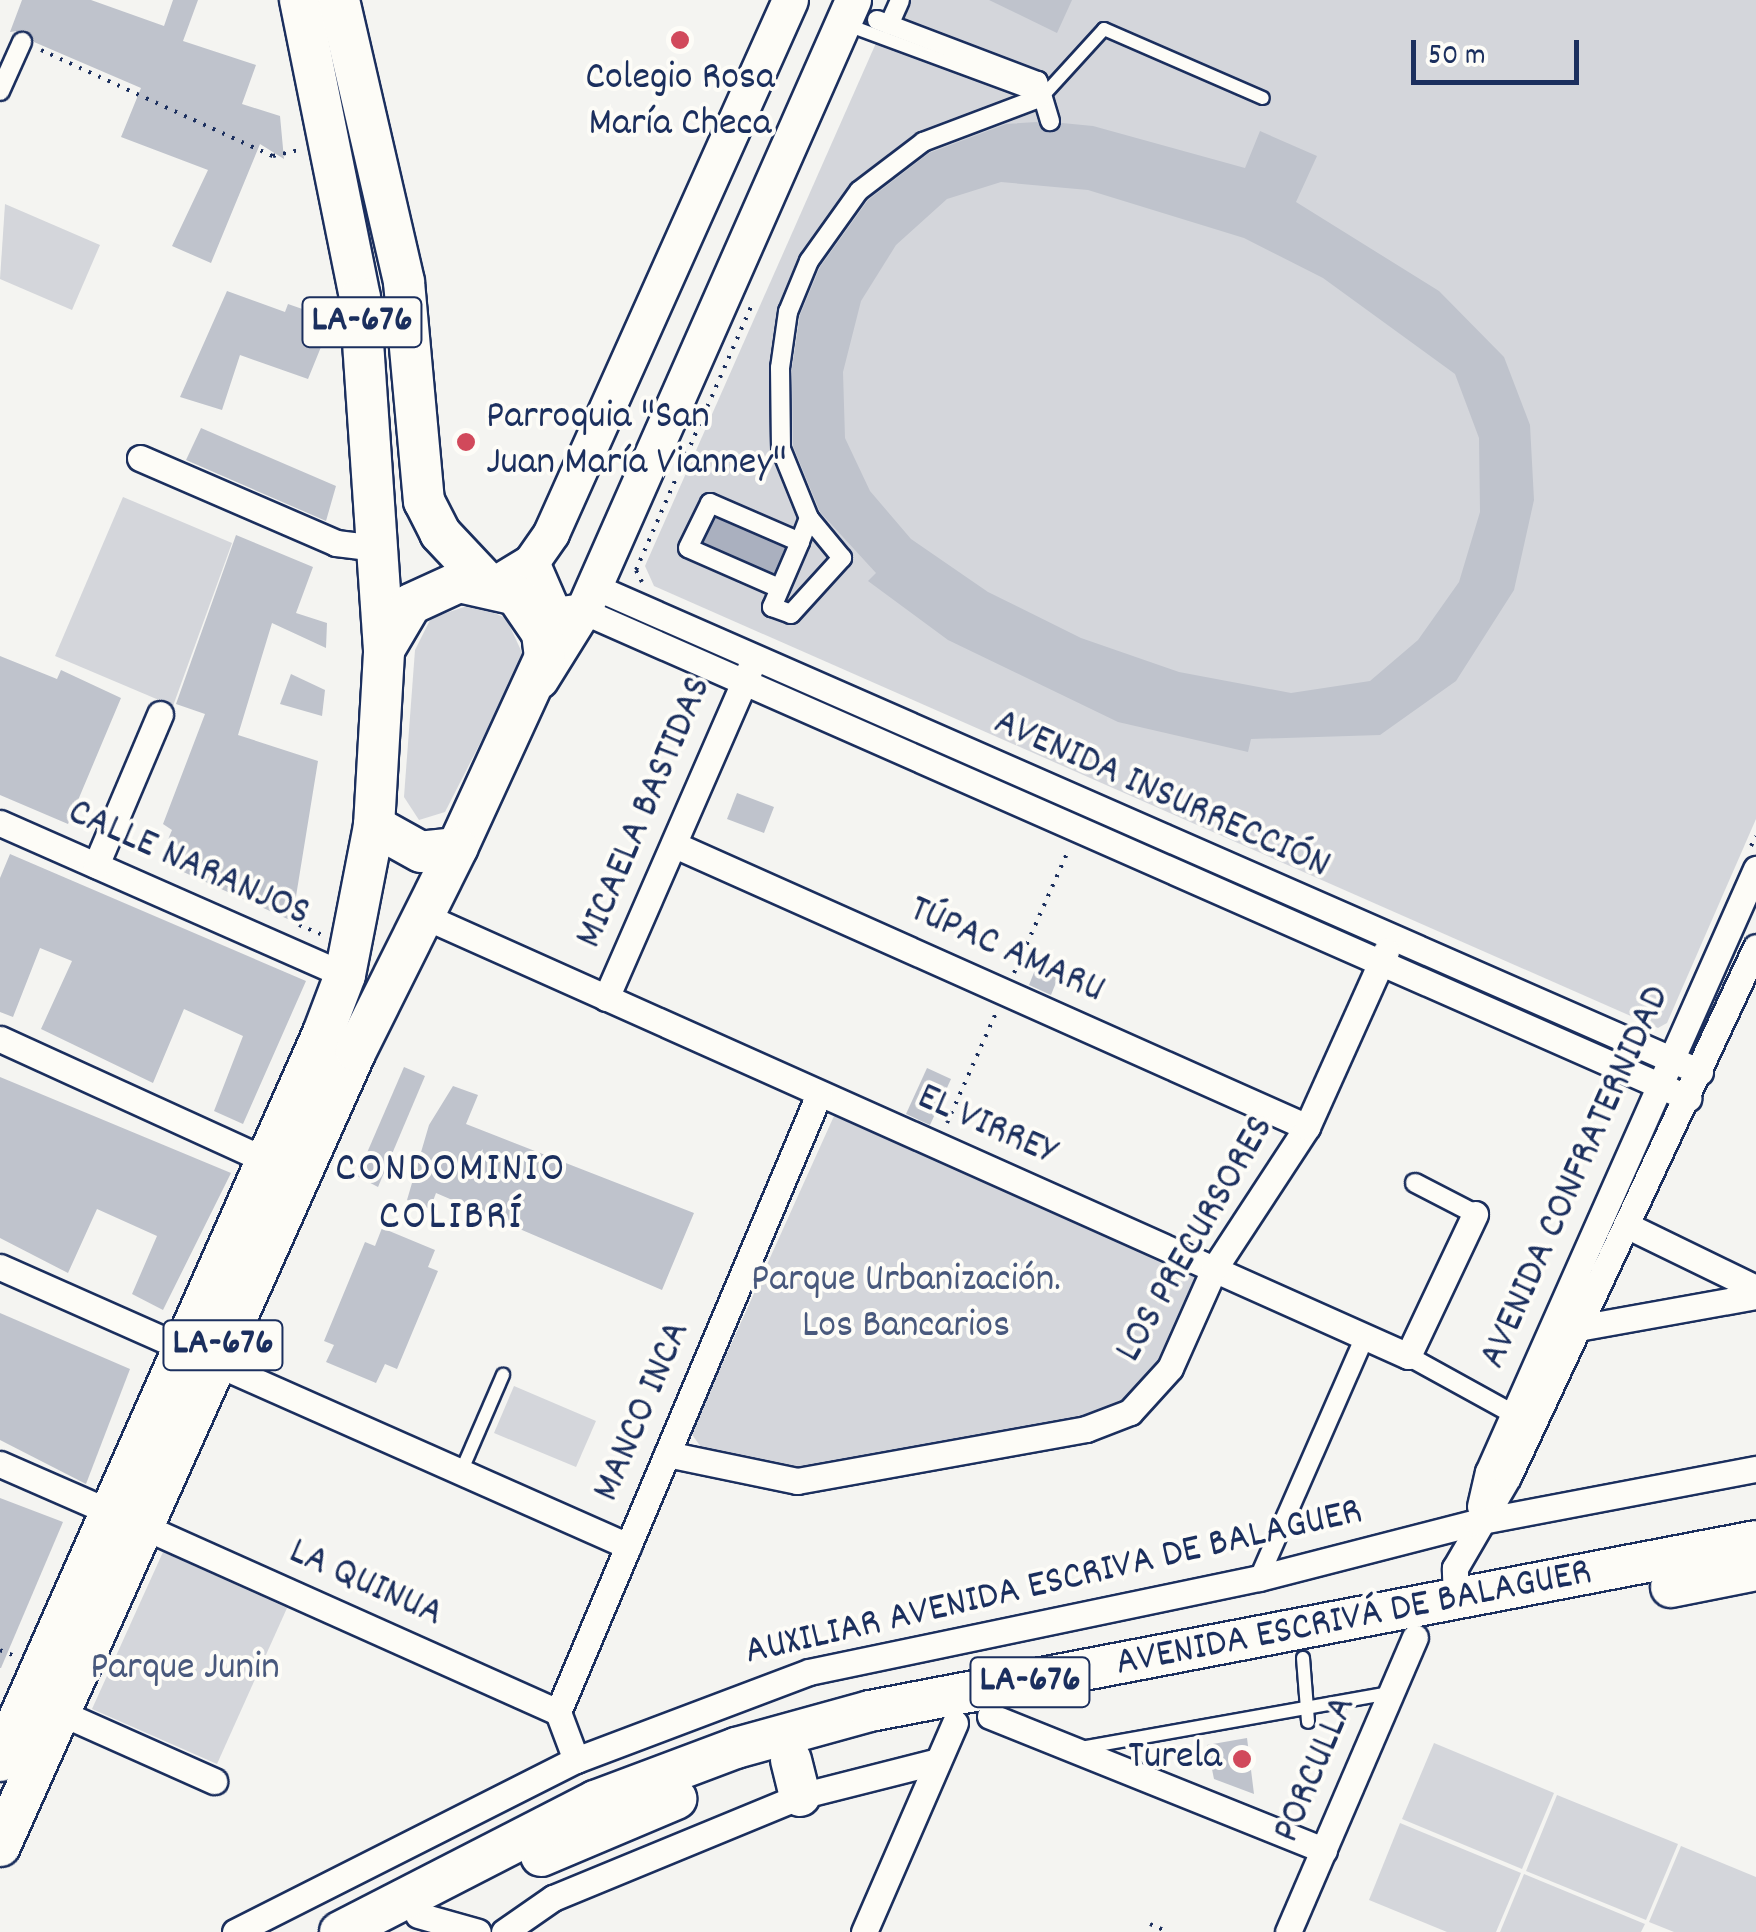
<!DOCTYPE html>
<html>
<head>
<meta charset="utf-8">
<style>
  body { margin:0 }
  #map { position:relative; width:1756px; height:1932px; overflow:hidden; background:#f4f4f1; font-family:Dekko,sans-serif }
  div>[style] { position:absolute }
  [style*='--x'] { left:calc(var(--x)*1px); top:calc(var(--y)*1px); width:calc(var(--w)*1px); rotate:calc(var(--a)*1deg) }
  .green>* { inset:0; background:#d4d6db }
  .water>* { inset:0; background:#aab0bf }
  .building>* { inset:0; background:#bfc3cc }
  .path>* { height:4px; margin-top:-2px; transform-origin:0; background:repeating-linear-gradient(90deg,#1b2f5e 0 2.5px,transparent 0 10.5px) }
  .roads { filter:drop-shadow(2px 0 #1b2f5e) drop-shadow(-2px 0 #1b2f5e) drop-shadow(0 2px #1b2f5e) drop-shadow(0 -2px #1b2f5e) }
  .service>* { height:12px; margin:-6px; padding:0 6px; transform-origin:6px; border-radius:6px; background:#fdfcf7 }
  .pedestrian>* { height:18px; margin:-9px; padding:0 9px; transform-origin:9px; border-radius:9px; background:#fdfcf7 }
  .minor>* { height:25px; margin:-12.5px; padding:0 12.5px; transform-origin:12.5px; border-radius:12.5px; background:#fdfcf7 }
  .secondary>* { height:35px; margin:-17.5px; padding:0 17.5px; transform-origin:17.5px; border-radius:17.5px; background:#fdfcf7 }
  .primary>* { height:40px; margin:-20px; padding:0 20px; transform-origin:20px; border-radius:20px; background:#fdfcf7 }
  .dots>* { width:28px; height:28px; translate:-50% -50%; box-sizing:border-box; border:5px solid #fdfcf7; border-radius:50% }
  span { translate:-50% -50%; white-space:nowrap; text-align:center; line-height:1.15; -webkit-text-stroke:8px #fdfcf7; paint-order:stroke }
  .shield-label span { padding:2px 8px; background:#fdfcf7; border:2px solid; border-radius:8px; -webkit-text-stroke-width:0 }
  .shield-label { font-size:38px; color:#1b2f5e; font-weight:700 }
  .poi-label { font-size:40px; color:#1b2f5e }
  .left { translate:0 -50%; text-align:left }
  .right { translate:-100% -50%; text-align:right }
  .street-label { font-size:40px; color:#1b2f5e }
  .park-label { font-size:40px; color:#49597d }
  .neighbourhood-label { font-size:42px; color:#1b2f5e; letter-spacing:2.5px }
  .scale { position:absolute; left:1411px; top:40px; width:168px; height:45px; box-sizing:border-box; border:5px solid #1b2f5e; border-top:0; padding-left:12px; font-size:30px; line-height:35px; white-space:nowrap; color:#1b2f5e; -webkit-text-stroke:8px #fdfcf7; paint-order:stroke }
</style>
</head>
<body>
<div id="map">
  <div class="green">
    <i style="clip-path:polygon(895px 0,1756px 0,1756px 819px,1667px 1023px,1658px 1028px,654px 586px,645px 566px)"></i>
    <i style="clip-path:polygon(5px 204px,100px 245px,72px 310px,0 279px)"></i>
    <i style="clip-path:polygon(123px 497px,232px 543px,173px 706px,55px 656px)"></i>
    <i style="clip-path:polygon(473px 604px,506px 618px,524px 657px,445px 812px,419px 820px,404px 797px,415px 650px,431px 618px)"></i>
    <i style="clip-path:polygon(834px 1116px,1199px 1277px,1142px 1391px,1091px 1416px,792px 1472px,703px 1450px,691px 1433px)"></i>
    <i style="clip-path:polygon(514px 1386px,596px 1421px,576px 1467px,494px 1433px)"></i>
    <i style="clip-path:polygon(163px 1552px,287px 1608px,217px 1764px,92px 1709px)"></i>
    <i style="clip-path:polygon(1434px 1743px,1554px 1793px,1522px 1869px,1402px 1819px)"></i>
    <i style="clip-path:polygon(1557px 1795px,1678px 1844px,1646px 1920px,1526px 1871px)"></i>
    <i style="clip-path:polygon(1400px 1823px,1521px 1873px,1496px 1932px,1447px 1932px,1369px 1900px)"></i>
    <i style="clip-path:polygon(1681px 1846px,1756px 1877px,1756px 1932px,1674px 1932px,1649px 1922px)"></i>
    <i style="clip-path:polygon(1524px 1874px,1645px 1924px,1641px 1932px,1500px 1932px)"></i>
  </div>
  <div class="water">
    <i style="clip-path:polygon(716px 511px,791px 546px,775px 583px,699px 548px)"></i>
  </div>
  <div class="building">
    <i style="clip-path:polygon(22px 0,91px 0,164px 26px,173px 0,198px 0,183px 41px,256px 65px,242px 104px,280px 116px,284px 159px,260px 144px,211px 263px,172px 246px,208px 170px,121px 137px,141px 88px,34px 42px,26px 30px,10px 32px)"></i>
    <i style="clip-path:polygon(989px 0,1072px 0,1057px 33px)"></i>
    <i style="clip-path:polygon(evenodd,1037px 122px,1048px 133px,1062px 123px,1093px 126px,1245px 168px,1260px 131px,1317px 156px,1296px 202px,1439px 291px,1504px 357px,1530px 425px,1534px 500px,1514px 590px,1456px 681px,1380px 735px,1251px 739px,1248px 752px,1118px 722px,948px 640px,868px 581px,876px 573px,820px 512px,793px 446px,792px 369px,800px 315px,820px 267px,868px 200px,929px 153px,1006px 124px,1037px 122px,1001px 182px,1088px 190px,1244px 238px,1323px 278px,1455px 374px,1479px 438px,1480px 512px,1459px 582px,1418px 640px,1370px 681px,1291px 693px,1179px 672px,1081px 638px,988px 592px,911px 539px,870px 491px,845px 438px,843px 372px,861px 301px,896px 245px,947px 199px,1001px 182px)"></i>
    <i style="clip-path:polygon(227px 291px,285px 312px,288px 304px,311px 312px,303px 333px,323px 342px,308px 379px,240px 355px,222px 410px,180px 397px)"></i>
    <i style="clip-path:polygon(201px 428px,336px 486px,326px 521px,186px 460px)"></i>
    <i style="clip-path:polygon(236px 535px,313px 567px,296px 613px,327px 623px,326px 648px,272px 623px,238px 735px,318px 761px,292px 921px,159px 861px,172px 830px,163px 824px,205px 714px,176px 704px)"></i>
    <i style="clip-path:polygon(0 656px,57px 679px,61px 670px,121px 698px,68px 824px,0 795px)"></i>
    <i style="clip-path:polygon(291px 674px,325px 690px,322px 716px,280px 704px)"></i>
    <i style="clip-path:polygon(737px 793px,774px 807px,764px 833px,727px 819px)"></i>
    <i style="clip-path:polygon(10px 854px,306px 981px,243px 1124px,214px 1111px,243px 1036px,184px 1009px,153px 1083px,41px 1029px,72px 961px,40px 948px,13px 1017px,0 1012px,0 878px)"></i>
    <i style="clip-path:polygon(1037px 965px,1059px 975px,1051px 995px,1029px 985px)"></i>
    <i style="clip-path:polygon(404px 1067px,425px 1076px,378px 1187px,357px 1176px)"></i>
    <i style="clip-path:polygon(927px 1068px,951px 1079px,930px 1125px,906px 1114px)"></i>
    <i style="clip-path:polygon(0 1077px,231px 1173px,163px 1310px,132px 1294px,157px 1236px,97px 1209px,68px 1273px,0 1238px)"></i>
    <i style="clip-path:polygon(453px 1086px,478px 1095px,466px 1124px,694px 1213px,662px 1290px,436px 1193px,430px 1209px,407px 1200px,429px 1125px)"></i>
    <i style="clip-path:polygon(382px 1228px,435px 1250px,428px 1267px,438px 1271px,397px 1369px,385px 1364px,376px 1383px,326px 1362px,334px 1345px,324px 1341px,365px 1242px,375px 1246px)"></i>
    <i style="clip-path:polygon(0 1313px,130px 1369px,86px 1484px,0 1440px)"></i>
    <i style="clip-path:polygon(0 1498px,63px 1522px,1px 1668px,0 1668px)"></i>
    <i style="clip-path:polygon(1247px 1738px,1254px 1794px,1214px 1779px,1207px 1745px)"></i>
  </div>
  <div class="path">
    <i style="--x:41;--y:50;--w:255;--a:24.6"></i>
    <i style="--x:273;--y:156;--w:26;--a:-13"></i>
    <i style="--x:642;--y:582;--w:13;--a:-117"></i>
    <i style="--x:636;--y:570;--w:292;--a:-66.4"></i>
    <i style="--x:1751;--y:846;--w:11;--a:-63"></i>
    <i style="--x:299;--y:925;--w:25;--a:23"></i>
    <i style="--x:1014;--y:973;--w:136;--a:-66.1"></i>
    <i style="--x:947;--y:1123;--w:120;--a:-66"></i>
    <i style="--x:0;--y:1650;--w:16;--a:22"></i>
    <i style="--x:1150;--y:1924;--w:20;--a:24"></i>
  </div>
  <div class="roads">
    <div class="service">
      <i style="--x:845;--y:24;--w:210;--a:20.3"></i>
      <i style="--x:1042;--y:97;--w:92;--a:-47.6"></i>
      <i style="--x:1104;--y:29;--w:173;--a:23.5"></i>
      <i style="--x:461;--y:1472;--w:106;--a:-66.6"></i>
      <i style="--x:1303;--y:1658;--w:64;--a:85.5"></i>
      <i style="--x:1081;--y:1748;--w:315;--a:-10.1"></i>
    </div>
    <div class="pedestrian">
      <i style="--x:877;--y:20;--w:172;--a:20.8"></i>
      <i style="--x:1038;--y:81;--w:42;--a:73.3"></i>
      <i style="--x:889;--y:25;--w:27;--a:-66"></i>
      <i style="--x:0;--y:91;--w:54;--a:-65.8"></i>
      <i style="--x:809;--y:518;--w:74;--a:-112.1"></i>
      <i style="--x:781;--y:449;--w:81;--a:-90.7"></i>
      <i style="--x:780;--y:368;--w:57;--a:-81.9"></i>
      <i style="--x:788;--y:312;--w:55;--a:-67.6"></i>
      <i style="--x:809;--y:261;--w:86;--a:-54.5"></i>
      <i style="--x:859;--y:191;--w:81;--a:-37.4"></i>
      <i style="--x:923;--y:142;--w:127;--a:-20.7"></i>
      <i style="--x:779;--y:588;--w:99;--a:-156.3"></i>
      <i style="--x:688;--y:548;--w:50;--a:-63.9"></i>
      <i style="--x:710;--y:503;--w:98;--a:23.4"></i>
      <i style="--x:800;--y:542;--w:71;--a:113.3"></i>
      <i style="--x:772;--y:607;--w:20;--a:20"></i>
      <i style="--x:791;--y:614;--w:76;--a:-47.7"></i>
      <i style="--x:842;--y:558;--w:52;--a:-129.5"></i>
      <i style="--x:809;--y:518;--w:26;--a:111"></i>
      <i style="--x:1415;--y:1183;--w:68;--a:27.3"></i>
      <i style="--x:1408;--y:1356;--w:120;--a:28.9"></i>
      <i style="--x:1259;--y:1578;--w:263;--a:-66.3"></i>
    </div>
    <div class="minor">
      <i style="--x:140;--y:458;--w:214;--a:23.4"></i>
      <i style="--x:336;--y:543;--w:41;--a:7"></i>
      <i style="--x:593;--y:586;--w:1209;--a:23.7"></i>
      <i style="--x:583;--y:611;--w:1208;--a:23.78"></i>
      <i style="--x:0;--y:823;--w:377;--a:23.8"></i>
      <i style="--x:675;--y:845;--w:692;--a:24.05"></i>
      <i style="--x:96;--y:865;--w:164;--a:-67"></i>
      <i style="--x:424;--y:916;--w:1078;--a:24.09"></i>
      <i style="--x:1408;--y:1356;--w:157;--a:-64.7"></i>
      <i style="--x:606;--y:998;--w:362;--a:-66.4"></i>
      <i style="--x:0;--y:1039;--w:294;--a:24.5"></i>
      <i style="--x:1626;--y:1225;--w:144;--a:25.9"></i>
      <i style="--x:0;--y:1267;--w:200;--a:23.9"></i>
      <i style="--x:1578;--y:1328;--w:181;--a:-10.2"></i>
      <i style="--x:215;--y:1363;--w:452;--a:23.9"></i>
      <i style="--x:667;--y:1454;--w:133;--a:11.7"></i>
      <i style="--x:797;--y:1481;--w:294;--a:-10.2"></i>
      <i style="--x:1086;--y:1429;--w:47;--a:-21.1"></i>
      <i style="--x:1130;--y:1412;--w:59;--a:-47.7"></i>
      <i style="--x:1170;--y:1368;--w:108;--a:-66"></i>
      <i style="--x:1214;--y:1269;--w:170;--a:-56.8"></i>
      <i style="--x:1307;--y:1127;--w:193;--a:-65.8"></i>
      <i style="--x:0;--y:1464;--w:122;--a:23.6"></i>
      <i style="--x:1480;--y:1506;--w:35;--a:-77"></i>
      <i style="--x:1488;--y:1472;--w:660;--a:-66.04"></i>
      <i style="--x:142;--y:1526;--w:456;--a:24.1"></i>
      <i style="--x:1456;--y:1602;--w:34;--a:-92"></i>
      <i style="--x:1455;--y:1568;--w:105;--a:-59.8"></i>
      <i style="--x:1508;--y:1477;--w:585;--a:-64.92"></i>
      <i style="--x:59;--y:1712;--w:170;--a:24"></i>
      <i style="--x:990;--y:1716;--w:360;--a:21.9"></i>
      <i style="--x:576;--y:1760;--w:51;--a:-110.6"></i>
      <i style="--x:558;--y:1712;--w:671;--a:-67.1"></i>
      <i style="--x:418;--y:1915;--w:62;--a:15.8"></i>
      <i style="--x:235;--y:1932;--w:382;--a:-26.8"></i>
      <i style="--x:576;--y:1760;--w:249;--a:-20.7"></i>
      <i style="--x:809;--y:1672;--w:460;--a:-11.8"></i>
      <i style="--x:1259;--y:1578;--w:225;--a:-14.4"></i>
      <i style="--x:1477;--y:1522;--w:284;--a:-10.8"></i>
      <i style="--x:504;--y:1932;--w:60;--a:-34.8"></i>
      <i style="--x:553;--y:1898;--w:267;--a:-22.4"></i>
      <i style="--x:800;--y:1796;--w:142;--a:-14.2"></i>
      <i style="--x:864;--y:1932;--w:228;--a:-66.5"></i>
      <i style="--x:1288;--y:1932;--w:321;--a:-66.7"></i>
    </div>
    <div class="secondary">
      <i style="--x:531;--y:562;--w:58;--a:66.5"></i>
      <i style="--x:554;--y:615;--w:29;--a:-8"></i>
      <i style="--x:495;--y:584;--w:42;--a:-31.4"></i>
      <i style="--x:531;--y:562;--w:35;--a:-55"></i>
      <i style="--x:551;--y:533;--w:584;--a:-65.85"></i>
      <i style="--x:540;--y:680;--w:81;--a:-58.1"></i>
      <i style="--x:583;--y:611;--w:668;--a:-66.16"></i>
    </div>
    <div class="primary">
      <i style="--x:300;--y:0;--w:304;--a:78.6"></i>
      <i style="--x:360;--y:298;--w:352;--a:86.1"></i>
      <i style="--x:339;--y:0;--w:289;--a:77"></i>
      <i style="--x:404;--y:282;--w:220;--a:84.8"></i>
      <i style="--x:424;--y:501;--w:36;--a:63"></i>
      <i style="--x:440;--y:533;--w:69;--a:46.8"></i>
      <i style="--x:459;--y:582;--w:58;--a:12.8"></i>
      <i style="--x:516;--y:595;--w:46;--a:55.6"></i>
      <i style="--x:542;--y:633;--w:24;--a:83"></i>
      <i style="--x:545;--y:657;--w:210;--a:114.7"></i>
      <i style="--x:457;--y:848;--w:36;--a:174"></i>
      <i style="--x:421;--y:852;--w:54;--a:-151"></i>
      <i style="--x:374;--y:826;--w:176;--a:-86.7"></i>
      <i style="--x:384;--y:650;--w:53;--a:-59.6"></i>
      <i style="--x:411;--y:604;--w:53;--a:-24.6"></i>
      <i style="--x:1671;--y:1587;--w:87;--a:-11.3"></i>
      <i style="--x:791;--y:1760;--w:37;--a:76"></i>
      <i style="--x:0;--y:1761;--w:796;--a:-66.07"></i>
      <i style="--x:323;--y:1033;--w:62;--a:-69.2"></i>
      <i style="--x:345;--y:975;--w:152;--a:-79"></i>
      <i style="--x:0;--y:1846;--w:871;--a:-65.88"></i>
      <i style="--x:356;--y:1051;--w:227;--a:-63.5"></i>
      <i style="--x:541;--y:1856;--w:147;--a:-22.9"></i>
      <i style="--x:340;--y:1932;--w:287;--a:-27.2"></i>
      <i style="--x:595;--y:1801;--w:151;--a:-20.6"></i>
      <i style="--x:736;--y:1748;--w:139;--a:-15.4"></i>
      <i style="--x:870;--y:1711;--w:902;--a:-10.86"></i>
    </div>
  </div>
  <div class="dots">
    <i style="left:680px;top:40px;background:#d1495b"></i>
    <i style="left:466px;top:442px;background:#d1495b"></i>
    <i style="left:1242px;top:1759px;background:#d1495b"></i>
  </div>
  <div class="shield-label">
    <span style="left:362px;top:322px">LA-676</span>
    <span style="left:223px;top:1345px">LA-676</span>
    <span style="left:1030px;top:1682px">LA-676</span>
  </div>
  <div class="poi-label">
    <span style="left:680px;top:103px">Colegio Rosa<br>María Checa</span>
    <span class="left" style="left:486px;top:442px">Parroquia "San<br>Juan María Vianney"</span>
    <span class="right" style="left:1222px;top:1759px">Turela</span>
  </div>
  <div class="street-label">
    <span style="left:1161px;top:796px;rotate:24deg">AVENIDA INSURRECCIÓN</span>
    <span style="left:646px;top:813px;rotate:-67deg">MICAELA BASTIDAS</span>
    <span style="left:188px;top:865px;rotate:24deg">CALLE NARANJOS</span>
    <span style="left:1006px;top:952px;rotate:24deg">TÚPAC AMARU</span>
    <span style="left:986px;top:1127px;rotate:24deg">EL VIRREY</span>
    <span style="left:1577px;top:1178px;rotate:-66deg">AVENIDA CONFRATERNIDAD</span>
    <span style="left:1197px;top:1240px;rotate:-60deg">LOS PRECURSORES</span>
    <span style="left:644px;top:1412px;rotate:-67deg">MANCO INCA</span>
    <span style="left:1054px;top:1584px;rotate:-13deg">AUXILIAR AVENIDA ESCRIVA DE BALAGUER</span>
    <span style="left:365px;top:1585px;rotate:24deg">LA QUINUA</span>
    <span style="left:1354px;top:1620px;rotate:-11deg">AVENIDA ESCRIVÁ DE BALAGUER</span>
    <span style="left:1317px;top:1770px;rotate:-67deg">PORCULLA</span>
  </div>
  <div class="park-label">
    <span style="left:906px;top:1305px">Parque Urbanización.<br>Los Bancarios</span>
    <span style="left:185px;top:1670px">Parque Junin</span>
  </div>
  <div class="neighbourhood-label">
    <span style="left:451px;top:1195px">CONDOMINIO<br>COLIBRÍ</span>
  </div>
  <div class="scale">50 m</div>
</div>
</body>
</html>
